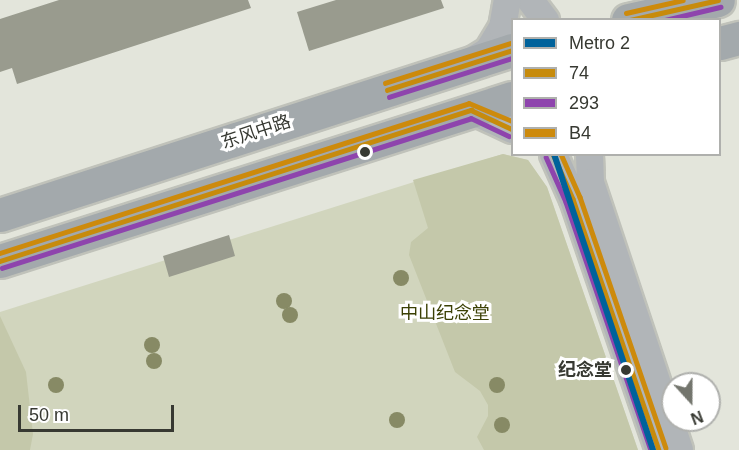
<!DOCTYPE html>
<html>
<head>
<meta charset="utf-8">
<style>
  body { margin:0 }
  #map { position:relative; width:739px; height:450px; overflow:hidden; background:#e3e5db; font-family:Arial,"Noto Sans SC",sans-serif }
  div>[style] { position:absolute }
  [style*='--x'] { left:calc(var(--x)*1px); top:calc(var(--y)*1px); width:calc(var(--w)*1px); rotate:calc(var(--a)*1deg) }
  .green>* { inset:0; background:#d1d5bd }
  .forest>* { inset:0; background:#c4c8aa }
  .building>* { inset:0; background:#999b8e }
  .roads { filter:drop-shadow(2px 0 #c0c2ba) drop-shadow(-2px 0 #c0c2ba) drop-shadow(0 2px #c0c2ba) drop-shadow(0 -2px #c0c2ba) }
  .minor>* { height:27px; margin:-13.5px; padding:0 13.5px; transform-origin:13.5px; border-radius:13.5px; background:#b1b5b8 }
  .highway>* { height:33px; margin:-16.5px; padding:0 16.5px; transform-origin:16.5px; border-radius:16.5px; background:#a3a9ac }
  .bus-1>* { height:4.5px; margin:-2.25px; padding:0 2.25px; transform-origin:2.25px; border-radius:2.25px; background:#c78b0c }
  .bus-2>* { height:4.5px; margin:-2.25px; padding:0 2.25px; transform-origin:2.25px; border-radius:2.25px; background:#8e44ad }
  .bus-3>* { height:4.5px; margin:-2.25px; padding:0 2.25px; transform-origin:2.25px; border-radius:2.25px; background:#cd8a0c }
  .metro-1>* { height:6px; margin:-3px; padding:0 3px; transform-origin:3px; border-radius:3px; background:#00629b }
  .trees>* { width:16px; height:16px; margin:-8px; border-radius:50%; background:#878a65 }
  .dots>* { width:16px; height:16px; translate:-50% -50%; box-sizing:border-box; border:3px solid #fff; border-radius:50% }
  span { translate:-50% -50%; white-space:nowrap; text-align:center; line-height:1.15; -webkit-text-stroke:6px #fff; paint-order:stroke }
  .street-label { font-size:18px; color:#373932 }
  .park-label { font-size:18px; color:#3b4004 }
  .stop-label { font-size:18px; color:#373932; font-weight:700 }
  .right { translate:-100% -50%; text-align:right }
  .legend { position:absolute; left:511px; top:18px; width:210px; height:138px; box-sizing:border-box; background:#fff; border:2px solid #afb0ad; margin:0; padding:8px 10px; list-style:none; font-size:18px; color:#373932 }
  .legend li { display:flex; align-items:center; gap:12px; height:30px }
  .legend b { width:30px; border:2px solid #afb0ad }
  .north { position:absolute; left:661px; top:372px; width:60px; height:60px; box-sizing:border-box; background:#fff; border:2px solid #afb0ad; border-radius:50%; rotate:159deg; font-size:16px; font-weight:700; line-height:24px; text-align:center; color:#373932 }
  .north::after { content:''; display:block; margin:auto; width:21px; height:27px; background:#73756d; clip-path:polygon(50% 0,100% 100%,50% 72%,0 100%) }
  .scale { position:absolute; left:18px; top:405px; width:156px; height:27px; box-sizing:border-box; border:3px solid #373932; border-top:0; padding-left:8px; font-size:18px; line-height:21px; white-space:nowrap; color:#373932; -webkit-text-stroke:4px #fff; paint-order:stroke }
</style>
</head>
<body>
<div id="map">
  <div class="green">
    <i style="clip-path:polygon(503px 154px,528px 160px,547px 187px,638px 450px,0 450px,0 312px)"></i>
  </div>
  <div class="forest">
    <i style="clip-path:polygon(503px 154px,528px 160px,547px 187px,638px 450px,484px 450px,477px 437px,488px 416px,488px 405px,480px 391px,455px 372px,409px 255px,411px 242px,428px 228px,413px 180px)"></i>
    <i style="clip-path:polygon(0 316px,26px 372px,33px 434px,30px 450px,0 450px)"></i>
  </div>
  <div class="building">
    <i style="clip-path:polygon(59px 0,248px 0,251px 8px,17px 84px,12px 68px,0 72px,0 19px)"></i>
    <i style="clip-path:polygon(336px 0,441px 0,444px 8px,309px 51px,297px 12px)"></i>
    <i style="clip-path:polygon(229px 235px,235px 256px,169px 277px,163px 256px)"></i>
  </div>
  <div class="roads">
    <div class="minor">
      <i style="--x:530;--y:0;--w:25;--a:53"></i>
      <i style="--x:469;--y:62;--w:22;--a:-32"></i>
      <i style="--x:488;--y:50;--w:27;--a:-59"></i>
      <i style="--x:502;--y:27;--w:27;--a:-80"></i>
      <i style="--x:471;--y:110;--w:45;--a:24.9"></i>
      <i style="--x:553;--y:154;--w:49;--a:66"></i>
      <i style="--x:573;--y:199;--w:265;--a:71.1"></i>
      <i style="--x:589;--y:154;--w:28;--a:88"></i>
      <i style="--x:590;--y:182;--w:282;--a:71.6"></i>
    </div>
    <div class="highway">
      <i style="--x:628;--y:20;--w:92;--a:-12.5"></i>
      <i style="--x:720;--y:43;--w:20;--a:-15"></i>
      <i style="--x:0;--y:215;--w:538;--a:-17.86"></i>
      <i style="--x:0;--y:261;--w:537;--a:-17.66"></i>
    </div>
  </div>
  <div class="bus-1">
    <i style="--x:630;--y:20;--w:90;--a:-12.8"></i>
    <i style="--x:387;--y:90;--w:131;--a:-17.7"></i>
    <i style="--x:553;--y:154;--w:49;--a:66"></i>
    <i style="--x:573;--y:199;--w:265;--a:71.1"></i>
    <i style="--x:0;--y:261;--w:495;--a:-17.8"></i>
    <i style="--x:471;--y:110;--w:45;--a:24.9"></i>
  </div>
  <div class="bus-2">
    <i style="--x:665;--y:20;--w:57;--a:-13.3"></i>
    <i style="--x:389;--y:97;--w:129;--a:-17.6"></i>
    <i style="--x:546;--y:157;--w:49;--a:66"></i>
    <i style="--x:566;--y:202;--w:262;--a:71.1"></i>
    <i style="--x:2;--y:268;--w:492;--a:-17.7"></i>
    <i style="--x:471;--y:118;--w:42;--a:25.3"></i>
  </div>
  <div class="bus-3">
    <i style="--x:626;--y:13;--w:58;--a:-12.8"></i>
    <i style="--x:385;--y:83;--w:131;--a:-17.7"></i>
    <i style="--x:561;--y:154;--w:47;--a:66.2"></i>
    <i style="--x:580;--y:197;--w:265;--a:71.1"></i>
    <i style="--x:0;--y:253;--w:492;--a:-17.7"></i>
    <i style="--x:469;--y:103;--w:47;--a:22.7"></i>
  </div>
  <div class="metro-1">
    <i style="--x:554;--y:154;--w:312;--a:71.5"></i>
  </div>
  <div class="trees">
    <i style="left:401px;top:278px"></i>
    <i style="left:284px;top:301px"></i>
    <i style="left:290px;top:315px"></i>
    <i style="left:152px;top:345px"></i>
    <i style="left:154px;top:361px"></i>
    <i style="left:56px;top:385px"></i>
    <i style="left:497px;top:385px"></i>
    <i style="left:397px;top:420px"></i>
    <i style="left:502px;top:425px"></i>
  </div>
  <div class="dots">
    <i style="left:365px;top:152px;background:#373932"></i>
    <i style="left:626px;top:370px;background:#373932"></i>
  </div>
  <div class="street-label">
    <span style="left:256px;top:132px;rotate:-18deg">东风中路</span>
  </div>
  <div class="park-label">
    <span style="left:445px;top:313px">中山纪念堂</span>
  </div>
  <div class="stop-label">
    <span class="right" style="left:612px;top:370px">纪念堂</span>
  </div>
  <ul class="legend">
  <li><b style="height:8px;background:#00629b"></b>Metro 2</li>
  <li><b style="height:8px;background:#c78b0c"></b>74</li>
  <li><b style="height:8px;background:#8e44ad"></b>293</li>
  <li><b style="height:8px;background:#cd8a0c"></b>B4</li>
  </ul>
  <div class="north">N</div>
  <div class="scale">50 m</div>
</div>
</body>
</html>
